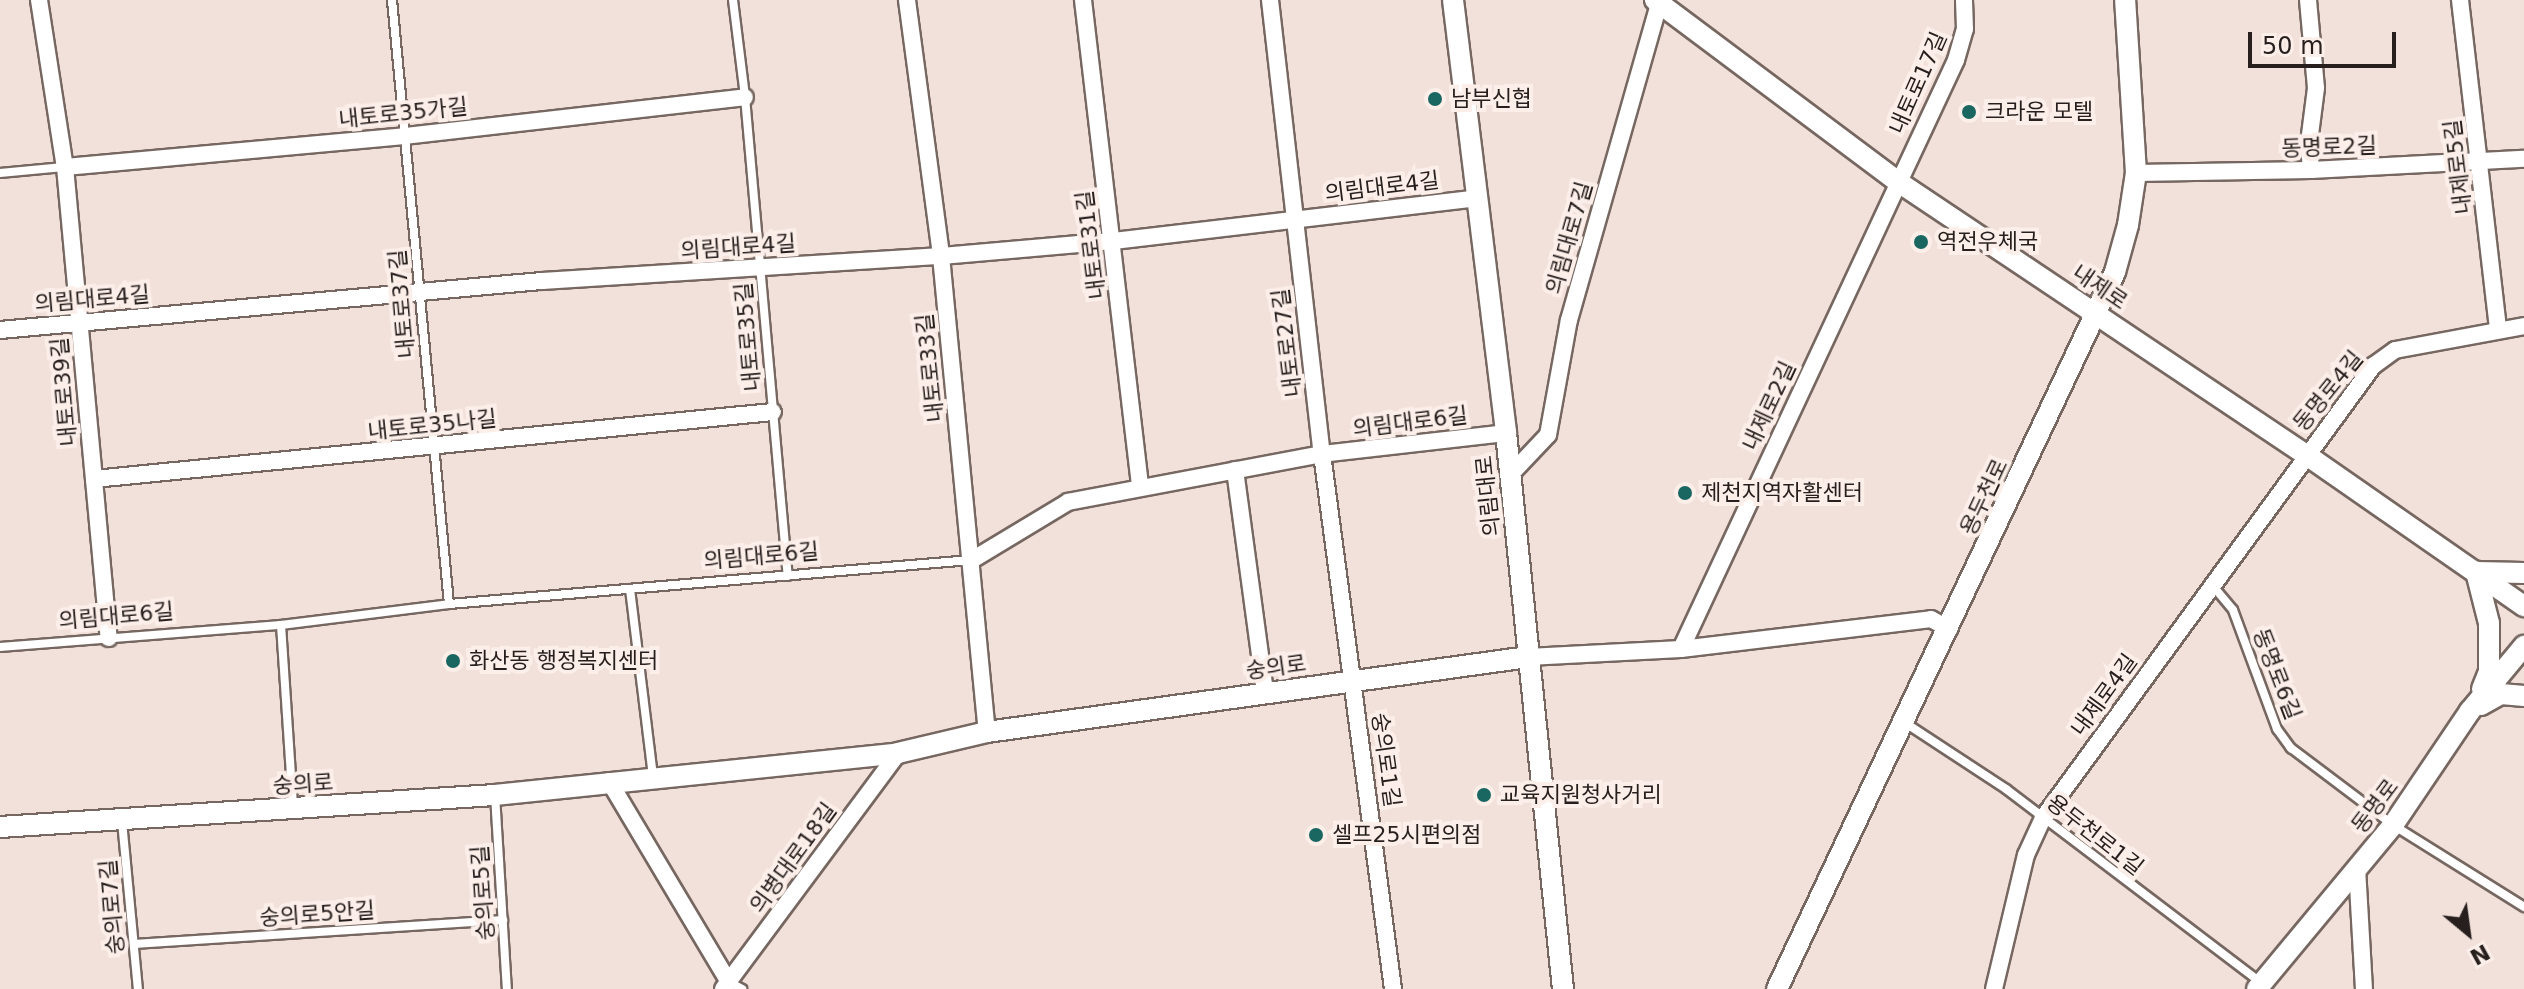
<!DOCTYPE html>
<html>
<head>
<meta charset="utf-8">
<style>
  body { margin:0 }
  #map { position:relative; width:2524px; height:989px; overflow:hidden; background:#f2e0da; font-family:"DejaVu Sans","Noto Sans KR",sans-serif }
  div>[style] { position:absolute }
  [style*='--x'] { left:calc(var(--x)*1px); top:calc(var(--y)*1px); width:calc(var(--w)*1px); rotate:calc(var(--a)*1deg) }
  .roads { filter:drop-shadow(2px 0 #766761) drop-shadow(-2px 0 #766761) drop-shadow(0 2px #766761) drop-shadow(0 -2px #766761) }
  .service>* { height:8px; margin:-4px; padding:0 4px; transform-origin:4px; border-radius:4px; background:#fff }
  .minor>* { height:16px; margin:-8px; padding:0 8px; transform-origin:8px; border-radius:8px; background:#fff }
  .tertiary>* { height:20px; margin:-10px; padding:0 10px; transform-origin:10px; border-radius:10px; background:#fff }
  .dots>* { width:22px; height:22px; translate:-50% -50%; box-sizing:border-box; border:4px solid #fceee9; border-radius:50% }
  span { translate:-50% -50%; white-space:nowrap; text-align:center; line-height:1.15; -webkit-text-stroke:8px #fceee9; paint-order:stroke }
  .street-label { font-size:22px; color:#261f1d }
  .poi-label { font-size:22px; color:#261f1d }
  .left { translate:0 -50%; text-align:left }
  .north { position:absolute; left:2428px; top:893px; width:80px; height:80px; -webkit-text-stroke:6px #fceee9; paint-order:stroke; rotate:151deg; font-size:22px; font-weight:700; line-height:32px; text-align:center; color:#261f1d }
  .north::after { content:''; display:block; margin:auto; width:28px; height:36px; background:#261f1d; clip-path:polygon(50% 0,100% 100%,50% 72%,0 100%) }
  .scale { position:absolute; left:2248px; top:32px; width:148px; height:36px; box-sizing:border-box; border:4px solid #261f1d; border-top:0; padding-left:10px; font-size:24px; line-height:28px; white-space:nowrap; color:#261f1d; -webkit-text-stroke:6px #fceee9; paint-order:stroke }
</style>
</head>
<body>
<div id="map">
  <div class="roads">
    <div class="service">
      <i style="--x:392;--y:0;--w:607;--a:84.61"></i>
      <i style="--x:733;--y:0;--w:98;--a:82.9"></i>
      <i style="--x:745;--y:97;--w:481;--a:84.9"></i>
      <i style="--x:0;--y:173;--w:64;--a:-5.4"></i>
      <i style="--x:2213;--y:586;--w:31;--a:50"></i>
      <i style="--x:2233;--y:610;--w:127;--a:69.7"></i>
      <i style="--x:2277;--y:729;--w:24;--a:54"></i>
      <i style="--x:2291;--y:748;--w:128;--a:37"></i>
      <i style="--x:2393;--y:825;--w:155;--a:32"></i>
      <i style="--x:630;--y:589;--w:188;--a:83"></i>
      <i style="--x:281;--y:625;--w:183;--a:86.2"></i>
      <i style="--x:0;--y:647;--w:282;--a:-4.5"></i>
      <i style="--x:281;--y:625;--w:169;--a:-7.1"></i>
      <i style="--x:449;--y:604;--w:524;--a:-4.82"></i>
      <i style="--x:1904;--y:722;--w:122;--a:33.3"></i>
      <i style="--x:2006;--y:789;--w:321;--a:37.2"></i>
      <i style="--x:495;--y:795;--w:194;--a:86.5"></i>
      <i style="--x:122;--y:821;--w:169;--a:84.6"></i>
      <i style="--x:134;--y:944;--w:370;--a:-3.7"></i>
      <i style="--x:729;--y:982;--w:15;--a:28"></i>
    </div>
    <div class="minor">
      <i style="--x:39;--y:0;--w:169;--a:81.2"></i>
      <i style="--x:65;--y:167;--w:473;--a:84.7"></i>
      <i style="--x:907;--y:0;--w:258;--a:82.4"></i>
      <i style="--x:941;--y:256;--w:478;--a:84.5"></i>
      <i style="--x:1083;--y:0;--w:489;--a:83.3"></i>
      <i style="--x:1270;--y:0;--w:457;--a:83.5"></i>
      <i style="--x:1322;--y:454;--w:540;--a:82.44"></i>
      <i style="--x:2308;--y:0;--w:88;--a:84.8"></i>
      <i style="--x:2316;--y:88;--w:55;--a:97.3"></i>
      <i style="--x:2309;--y:143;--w:27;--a:86"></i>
      <i style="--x:2460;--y:0;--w:330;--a:83.4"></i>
      <i style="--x:65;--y:167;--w:341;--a:-5.2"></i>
      <i style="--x:405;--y:136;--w:342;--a:-6.5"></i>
      <i style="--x:2136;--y:173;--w:175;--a:-1"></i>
      <i style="--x:2311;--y:170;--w:213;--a:-3"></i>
      <i style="--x:0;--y:330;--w:544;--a:-5.17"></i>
      <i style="--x:542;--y:281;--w:400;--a:-3.6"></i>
      <i style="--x:941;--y:256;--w:173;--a:-5"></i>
      <i style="--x:1113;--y:241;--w:368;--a:-6.7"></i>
      <i style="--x:1235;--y:470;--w:225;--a:82.3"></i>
      <i style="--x:1510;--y:475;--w:55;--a:-46.5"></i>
      <i style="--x:1548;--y:435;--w:117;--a:-79.7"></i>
      <i style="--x:1569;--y:320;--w:333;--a:-74.1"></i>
      <i style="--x:94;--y:479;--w:682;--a:-5.64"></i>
      <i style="--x:972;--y:560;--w:112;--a:-31.1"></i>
      <i style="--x:1068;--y:502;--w:258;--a:-10.7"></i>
      <i style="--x:1322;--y:454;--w:185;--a:-6.5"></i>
      <i style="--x:1681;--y:649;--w:650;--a:-64.97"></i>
      <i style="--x:1956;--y:60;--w:32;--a:-74"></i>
      <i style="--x:1965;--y:29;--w:29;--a:-92"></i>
      <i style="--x:1528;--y:657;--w:153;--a:-3"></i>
      <i style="--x:1681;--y:649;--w:252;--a:-6.8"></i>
      <i style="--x:1931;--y:619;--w:21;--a:29"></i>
      <i style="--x:609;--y:781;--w:234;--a:59.2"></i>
      <i style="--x:2357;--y:868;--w:121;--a:86.7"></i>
      <i style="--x:723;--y:989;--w:294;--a:-53.4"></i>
      <i style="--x:1994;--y:989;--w:138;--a:-76.6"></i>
      <i style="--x:2026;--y:855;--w:41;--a:-65.3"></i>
      <i style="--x:2043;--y:818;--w:560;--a:-53.87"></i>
      <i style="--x:2373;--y:366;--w:27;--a:-36"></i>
      <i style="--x:2395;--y:350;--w:131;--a:-10.5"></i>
    </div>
    <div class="tertiary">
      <i style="--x:1453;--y:0;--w:436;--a:83"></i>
      <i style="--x:1506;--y:433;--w:559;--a:84.15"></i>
      <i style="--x:1655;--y:0;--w:302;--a:36.8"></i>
      <i style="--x:1897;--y:181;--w:491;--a:33.8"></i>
      <i style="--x:2305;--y:454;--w:267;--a:34.8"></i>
      <i style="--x:2482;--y:689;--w:18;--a:-68"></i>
      <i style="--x:2489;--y:672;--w:49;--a:-90"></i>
      <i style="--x:2489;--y:623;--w:53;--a:-104.3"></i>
      <i style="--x:2476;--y:572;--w:48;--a:1.2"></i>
      <i style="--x:2481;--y:705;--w:23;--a:-29"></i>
      <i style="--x:2501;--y:694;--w:23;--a:5"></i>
      <i style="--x:0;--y:827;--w:496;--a:-3.7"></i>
      <i style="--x:495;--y:795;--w:405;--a:-5.9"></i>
      <i style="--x:898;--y:753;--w:91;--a:-13.3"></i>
      <i style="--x:987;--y:732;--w:546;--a:-7.89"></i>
      <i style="--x:1777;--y:989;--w:793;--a:-64.76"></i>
      <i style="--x:2115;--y:272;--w:49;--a:-74.5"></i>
      <i style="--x:2128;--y:225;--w:53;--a:-81.3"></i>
      <i style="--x:2136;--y:173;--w:173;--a:-93.6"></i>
      <i style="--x:2257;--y:989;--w:213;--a:-50.3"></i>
      <i style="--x:2393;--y:825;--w:138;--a:-56"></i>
      <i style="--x:2470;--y:711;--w:85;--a:-50.3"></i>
    </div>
  </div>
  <div class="dots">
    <i style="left:1435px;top:99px;background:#1a6661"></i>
    <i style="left:1969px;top:112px;background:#1a6661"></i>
    <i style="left:1921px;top:242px;background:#1a6661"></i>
    <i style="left:1685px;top:493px;background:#1a6661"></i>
    <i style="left:453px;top:661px;background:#1a6661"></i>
    <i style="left:1484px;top:795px;background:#1a6661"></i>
    <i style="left:1316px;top:835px;background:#1a6661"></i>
  </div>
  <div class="street-label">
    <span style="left:1918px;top:83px;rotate:-66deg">내토로17길</span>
    <span style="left:403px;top:113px;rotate:-6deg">내토로35가길</span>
    <span style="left:2329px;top:147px;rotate:-2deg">동명로2길</span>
    <span style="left:2458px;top:167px;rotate:-97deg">내제로5길</span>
    <span style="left:1382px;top:187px;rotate:-7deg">의림대로4길</span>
    <span style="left:1569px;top:238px;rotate:-74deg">의림대로7길</span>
    <span style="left:1091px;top:245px;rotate:-97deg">내토로31길</span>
    <span style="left:738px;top:247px;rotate:-4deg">의림대로4길</span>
    <span style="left:2100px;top:287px;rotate:34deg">내제로</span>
    <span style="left:92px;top:299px;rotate:-5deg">의림대로4길</span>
    <span style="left:402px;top:304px;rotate:-95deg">내토로37길</span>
    <span style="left:748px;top:337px;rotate:-95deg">내토로35길</span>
    <span style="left:1287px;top:343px;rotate:-97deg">내토로27길</span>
    <span style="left:930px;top:368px;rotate:-96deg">내토로33길</span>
    <span style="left:2328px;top:391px;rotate:-51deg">동명로4길</span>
    <span style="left:64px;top:392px;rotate:-95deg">내토로39길</span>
    <span style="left:1769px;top:406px;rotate:-65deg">내제로2길</span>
    <span style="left:1410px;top:422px;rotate:-7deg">의림대로6길</span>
    <span style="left:432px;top:425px;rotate:-6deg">내토로35나길</span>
    <span style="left:1488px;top:496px;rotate:-96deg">의림대로</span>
    <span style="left:1984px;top:497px;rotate:-65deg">용두천로</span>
    <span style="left:761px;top:556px;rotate:-5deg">의림대로6길</span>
    <span style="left:116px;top:616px;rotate:-5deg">의림대로6길</span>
    <span style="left:1276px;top:667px;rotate:-8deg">숭의로</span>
    <span style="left:2277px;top:674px;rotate:69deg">동명로6길</span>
    <span style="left:2104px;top:695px;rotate:-54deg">내제로4길</span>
    <span style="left:1386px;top:760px;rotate:82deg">숭의로1길</span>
    <span style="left:303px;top:784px;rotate:-4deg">숭의로</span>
    <span style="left:2375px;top:806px;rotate:-53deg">동명로</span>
    <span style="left:2095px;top:835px;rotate:38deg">용두천로1길</span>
    <span style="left:793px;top:858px;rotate:-54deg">의병대로18길</span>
    <span style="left:483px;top:893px;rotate:-94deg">숭의로5길</span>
    <span style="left:112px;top:907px;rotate:-95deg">숭의로7길</span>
    <span style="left:317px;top:914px;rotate:-4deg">숭의로5안길</span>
  </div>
  <div class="poi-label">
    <span class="left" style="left:1451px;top:99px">남부신협</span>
    <span class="left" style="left:1985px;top:112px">크라운 모텔</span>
    <span class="left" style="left:1937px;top:242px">역전우체국</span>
    <span class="left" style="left:1701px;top:493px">제천지역자활센터</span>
    <span class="left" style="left:469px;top:661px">화산동 행정복지센터</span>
    <span class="left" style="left:1500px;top:795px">교육지원청사거리</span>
    <span class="left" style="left:1332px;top:835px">셀프25시편의점</span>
  </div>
  <div class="north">N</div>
  <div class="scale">50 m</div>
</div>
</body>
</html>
